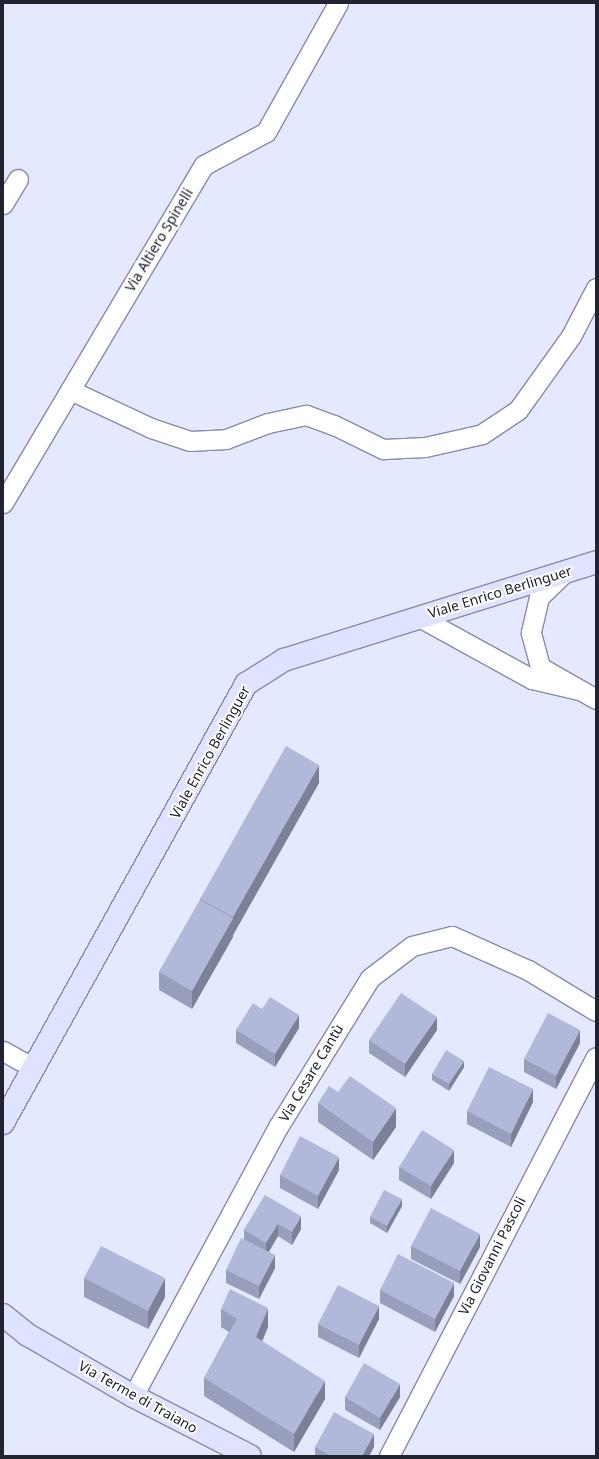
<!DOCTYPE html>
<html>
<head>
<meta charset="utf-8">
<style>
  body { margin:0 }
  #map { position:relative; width:599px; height:1459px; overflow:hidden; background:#e5e9fe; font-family:"Noto Sans",sans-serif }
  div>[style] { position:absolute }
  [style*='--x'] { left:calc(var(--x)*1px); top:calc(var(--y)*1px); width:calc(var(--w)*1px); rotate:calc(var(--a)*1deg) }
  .roads { filter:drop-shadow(1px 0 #858bab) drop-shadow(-1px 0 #858bab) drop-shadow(0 1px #858bab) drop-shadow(0 -1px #858bab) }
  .street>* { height:19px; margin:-9.5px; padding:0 9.5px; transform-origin:9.5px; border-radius:9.5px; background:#fff }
  .secondary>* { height:22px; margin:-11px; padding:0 11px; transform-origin:11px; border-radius:11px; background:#dfe3ff }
  .wall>* { inset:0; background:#989ebb }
  .shaded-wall>* { inset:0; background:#7c8198 }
  .building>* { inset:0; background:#b1b8d9 }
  span { translate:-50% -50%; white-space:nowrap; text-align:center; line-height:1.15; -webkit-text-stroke:4px #fff; paint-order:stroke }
  .street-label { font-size:14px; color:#212430 }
  .frame { position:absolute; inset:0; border:4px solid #212430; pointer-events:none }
</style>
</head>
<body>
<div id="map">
  <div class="roads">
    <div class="street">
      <i style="--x:3;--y:204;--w:29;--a:-59"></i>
      <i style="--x:70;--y:390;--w:89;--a:25.1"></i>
      <i style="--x:151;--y:428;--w:41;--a:18.4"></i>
      <i style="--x:190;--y:441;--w:36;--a:-3"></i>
      <i style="--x:226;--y:439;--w:45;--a:-20.9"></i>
      <i style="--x:268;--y:423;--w:39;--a:-12"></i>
      <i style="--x:306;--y:415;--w:30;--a:20"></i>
      <i style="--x:334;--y:425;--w:55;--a:26.1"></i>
      <i style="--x:383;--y:449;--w:42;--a:-2.7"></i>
      <i style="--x:425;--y:447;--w:58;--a:-12.8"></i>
      <i style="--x:482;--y:434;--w:43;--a:-33.7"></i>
      <i style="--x:518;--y:410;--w:91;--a:-54.4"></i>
      <i style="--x:571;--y:336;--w:54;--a:-62.5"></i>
      <i style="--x:3;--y:503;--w:393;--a:-59.3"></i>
      <i style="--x:204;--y:165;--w:70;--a:-28"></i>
      <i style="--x:266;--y:132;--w:148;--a:-60.8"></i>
      <i style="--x:563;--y:574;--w:33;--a:136"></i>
      <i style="--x:539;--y:597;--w:37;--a:103"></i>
      <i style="--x:531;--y:633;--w:35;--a:75"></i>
      <i style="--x:540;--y:667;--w:64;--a:29.7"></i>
      <i style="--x:419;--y:617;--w:129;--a:28.8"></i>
      <i style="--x:532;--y:679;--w:48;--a:13.2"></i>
      <i style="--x:3;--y:1051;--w:35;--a:29"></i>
      <i style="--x:133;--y:1396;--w:306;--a:-61.7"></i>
      <i style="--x:278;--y:1127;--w:175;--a:-58.3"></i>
      <i style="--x:370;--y:978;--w:53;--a:-37.3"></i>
      <i style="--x:412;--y:946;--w:41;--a:-14"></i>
      <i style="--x:452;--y:936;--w:83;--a:24.1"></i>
      <i style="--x:528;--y:970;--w:79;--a:31.1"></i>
      <i style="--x:389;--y:1456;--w:449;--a:-62.6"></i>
    </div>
    <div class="secondary">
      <i style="--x:3;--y:1123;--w:502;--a:-61.03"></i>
      <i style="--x:246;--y:684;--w:45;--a:-32.3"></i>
      <i style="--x:284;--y:660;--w:327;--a:-17.4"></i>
      <i style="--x:3;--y:1315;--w:32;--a:39"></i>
      <i style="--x:28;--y:1335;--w:121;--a:30.2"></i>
      <i style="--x:133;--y:1396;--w:131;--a:27.1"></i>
    </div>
  </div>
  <div class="wall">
    <i style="clip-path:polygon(319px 783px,233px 935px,233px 937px,192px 1009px,159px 990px,159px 972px,200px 900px,200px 899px)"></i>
    <i style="clip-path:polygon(262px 1009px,299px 1028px,275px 1067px,236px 1043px,236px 1030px)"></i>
    <i style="clip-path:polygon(437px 1030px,405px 1077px,369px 1053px,369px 1040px)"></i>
    <i style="clip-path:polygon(580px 1043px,556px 1089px,524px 1072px,524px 1059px)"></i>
    <i style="clip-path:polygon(464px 1067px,449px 1091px,432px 1080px,432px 1074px)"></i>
    <i style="clip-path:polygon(338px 1092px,396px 1127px,373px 1160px,318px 1122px,318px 1103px)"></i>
    <i style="clip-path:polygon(533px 1102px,511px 1147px,467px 1124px,467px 1111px)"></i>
    <i style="clip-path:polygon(454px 1163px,431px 1199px,399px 1180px,399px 1167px)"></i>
    <i style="clip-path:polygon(339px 1170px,318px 1209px,280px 1188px,280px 1175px)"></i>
    <i style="clip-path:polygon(265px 1195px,301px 1229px,292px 1245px,278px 1236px,269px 1252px,275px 1268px,259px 1299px,226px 1283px,226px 1270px,244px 1240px,244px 1230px)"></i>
    <i style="clip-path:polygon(402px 1206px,387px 1233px,370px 1223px,370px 1217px)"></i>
    <i style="clip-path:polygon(411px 1246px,480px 1247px,460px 1284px,411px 1259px)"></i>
    <i style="clip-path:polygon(84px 1278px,165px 1297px,148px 1329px,84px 1297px)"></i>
    <i style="clip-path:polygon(380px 1290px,454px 1296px,435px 1332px,380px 1303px)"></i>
    <i style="clip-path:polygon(221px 1309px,268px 1327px,262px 1341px,325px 1399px,294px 1452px,204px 1396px,204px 1378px,229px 1332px,221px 1327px)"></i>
    <i style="clip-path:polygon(379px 1319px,359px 1358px,318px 1337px,318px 1324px)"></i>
    <i style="clip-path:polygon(345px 1397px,400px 1397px,380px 1430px,345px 1410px)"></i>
    <i style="clip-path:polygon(315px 1447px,374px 1447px,369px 1456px,315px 1456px)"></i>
  </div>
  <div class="shaded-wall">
    <i style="clip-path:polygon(319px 765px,319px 783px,233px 935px,233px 937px,192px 1009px,192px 991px,233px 919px,233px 917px)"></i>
    <i style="clip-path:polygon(299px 1015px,299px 1028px,275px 1067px,275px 1054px)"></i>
    <i style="clip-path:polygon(437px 1017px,437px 1030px,405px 1077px,405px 1064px)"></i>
    <i style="clip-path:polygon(580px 1030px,580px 1043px,556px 1089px,556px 1076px)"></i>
    <i style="clip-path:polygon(464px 1061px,464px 1067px,449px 1091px,449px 1084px)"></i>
    <i style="clip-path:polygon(533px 1089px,533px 1102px,511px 1147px,511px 1134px)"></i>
    <i style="clip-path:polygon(396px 1108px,396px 1127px,373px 1160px,373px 1142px)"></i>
    <i style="clip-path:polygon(454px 1150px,454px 1163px,431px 1199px,431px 1186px)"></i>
    <i style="clip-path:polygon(339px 1157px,339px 1170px,318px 1209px,318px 1196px)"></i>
    <i style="clip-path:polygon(402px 1199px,402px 1206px,387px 1233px,387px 1226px)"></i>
    <i style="clip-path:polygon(301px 1216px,301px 1229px,292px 1245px,292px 1232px)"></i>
    <i style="clip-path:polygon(278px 1224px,278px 1236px,266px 1256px,266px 1243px)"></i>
    <i style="clip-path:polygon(480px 1234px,480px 1247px,460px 1284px,460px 1271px)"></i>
    <i style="clip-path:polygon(275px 1255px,275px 1268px,259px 1299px,259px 1286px)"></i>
    <i style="clip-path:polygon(165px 1278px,165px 1297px,148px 1329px,148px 1311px)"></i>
    <i style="clip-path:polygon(454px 1283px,454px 1296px,435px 1332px,435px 1319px)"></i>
    <i style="clip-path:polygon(379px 1306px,379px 1319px,359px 1358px,359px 1345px)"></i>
    <i style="clip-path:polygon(268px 1308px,268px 1327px,256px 1356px,256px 1337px)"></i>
    <i style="clip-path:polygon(325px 1381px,325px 1399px,294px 1452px,294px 1434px)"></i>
    <i style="clip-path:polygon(400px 1384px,400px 1397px,380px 1430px,380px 1418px)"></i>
    <i style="clip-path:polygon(374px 1434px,374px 1447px,369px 1456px,362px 1456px)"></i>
  </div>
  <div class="building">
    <i style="clip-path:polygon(286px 746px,319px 765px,233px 917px,200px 899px)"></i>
    <i style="clip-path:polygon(200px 900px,233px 918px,192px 991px,159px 972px)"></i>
    <i style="clip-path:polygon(401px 993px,437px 1017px,405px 1064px,369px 1040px)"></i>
    <i style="clip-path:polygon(270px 997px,299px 1015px,275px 1054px,236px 1030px,253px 1003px,262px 1009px)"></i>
    <i style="clip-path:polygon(548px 1013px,580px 1030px,556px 1076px,524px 1059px)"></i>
    <i style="clip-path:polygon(446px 1050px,464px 1061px,449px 1084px,432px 1074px)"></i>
    <i style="clip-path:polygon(489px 1067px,533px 1089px,511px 1134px,467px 1111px)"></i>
    <i style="clip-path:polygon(350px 1076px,396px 1108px,373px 1142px,318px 1103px,329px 1086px,338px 1092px)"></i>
    <i style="clip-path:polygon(422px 1130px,454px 1150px,431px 1186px,399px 1167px)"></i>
    <i style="clip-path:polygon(300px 1136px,339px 1157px,318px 1196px,280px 1175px)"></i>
    <i style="clip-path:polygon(384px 1190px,402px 1199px,387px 1226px,370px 1217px)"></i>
    <i style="clip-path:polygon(265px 1195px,301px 1216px,292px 1232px,278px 1224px,266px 1243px,244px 1230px)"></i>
    <i style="clip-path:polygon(431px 1208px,480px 1234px,460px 1271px,411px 1246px)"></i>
    <i style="clip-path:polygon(241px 1238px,275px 1255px,259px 1286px,226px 1270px)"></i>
    <i style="clip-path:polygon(101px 1246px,165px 1278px,148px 1311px,84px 1278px)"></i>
    <i style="clip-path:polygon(398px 1254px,454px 1283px,435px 1319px,380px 1290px)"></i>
    <i style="clip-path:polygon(338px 1285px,379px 1306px,359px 1345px,318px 1324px)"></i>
    <i style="clip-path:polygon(230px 1289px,268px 1308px,256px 1337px,325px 1381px,294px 1434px,204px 1378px,237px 1319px,221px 1309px)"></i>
    <i style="clip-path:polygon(364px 1363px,400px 1384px,380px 1418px,345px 1397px)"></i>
    <i style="clip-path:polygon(334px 1412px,374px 1434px,362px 1456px,331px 1456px,315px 1447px)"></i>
  </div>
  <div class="street-label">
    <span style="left:159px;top:240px;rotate:-59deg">Via Altiero Spinelli</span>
    <span style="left:500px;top:592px;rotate:-17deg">Viale Enrico Berlinguer</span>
    <span style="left:210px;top:752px;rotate:-61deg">Viale Enrico Berlinguer</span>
    <span style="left:311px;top:1073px;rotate:-59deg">Via Cesare Cantù</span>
    <span style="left:492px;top:1256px;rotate:-63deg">Via Giovanni Pascoli</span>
    <span style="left:138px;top:1397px;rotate:29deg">Via Terme di Traiano</span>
  </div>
  <div class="frame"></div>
</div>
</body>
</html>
